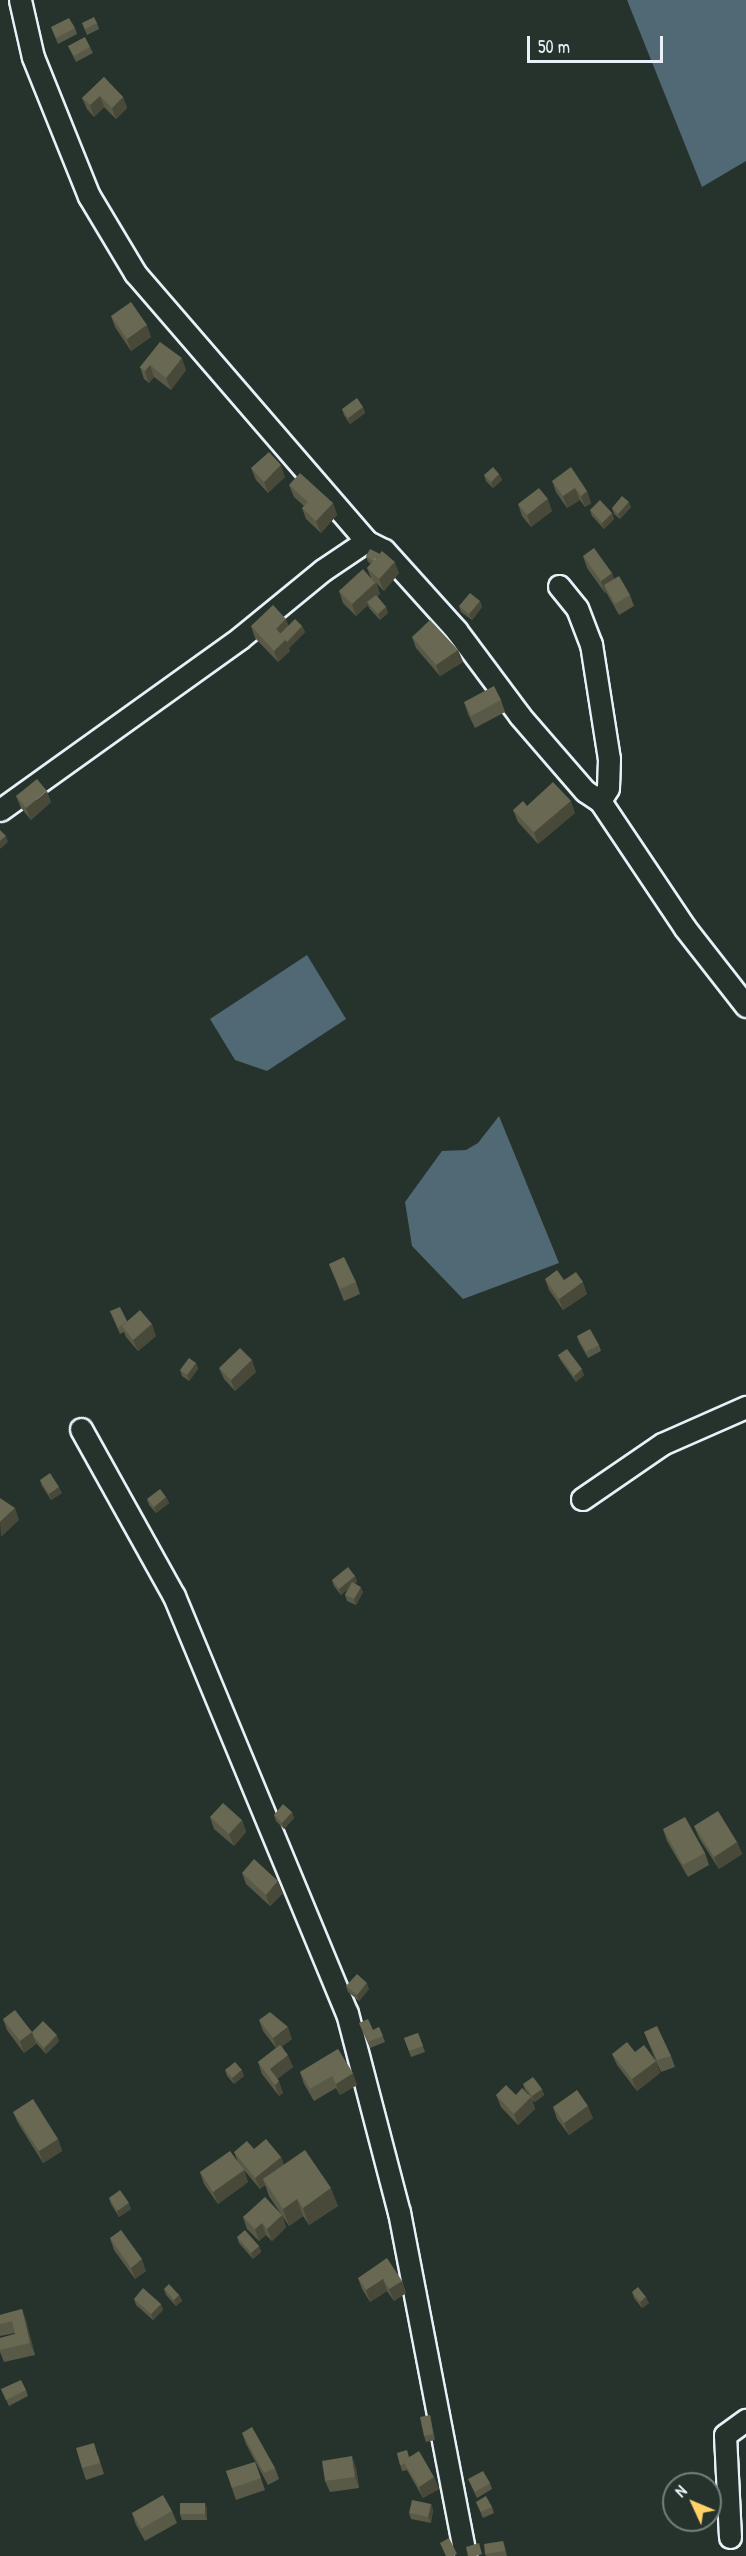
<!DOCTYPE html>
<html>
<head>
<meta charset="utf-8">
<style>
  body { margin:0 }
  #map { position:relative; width:746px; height:2556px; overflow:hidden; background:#26332d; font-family:"Patrick Hand",sans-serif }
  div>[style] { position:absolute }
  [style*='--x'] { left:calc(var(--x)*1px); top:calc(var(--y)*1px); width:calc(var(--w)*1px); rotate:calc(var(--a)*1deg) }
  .water>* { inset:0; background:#506974 }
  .roads { filter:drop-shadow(2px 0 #e8f1f8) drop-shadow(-2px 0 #e8f1f8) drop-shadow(0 2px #e8f1f8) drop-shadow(0 -2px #e8f1f8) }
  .minor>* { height:21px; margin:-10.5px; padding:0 10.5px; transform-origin:10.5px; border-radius:10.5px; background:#26332d }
  .wall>* { inset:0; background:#595947 }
  .shaded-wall>* { inset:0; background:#49493a }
  .building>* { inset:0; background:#686853 }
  span { translate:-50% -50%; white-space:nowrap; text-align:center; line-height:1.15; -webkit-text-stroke:4.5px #26332d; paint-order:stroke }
  .north { position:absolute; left:662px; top:2472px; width:60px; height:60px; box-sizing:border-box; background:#26332d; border:2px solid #747f7e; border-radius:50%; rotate:314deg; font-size:16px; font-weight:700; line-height:24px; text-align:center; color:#e8f1f8 }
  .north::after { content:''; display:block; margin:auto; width:21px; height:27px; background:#ffd166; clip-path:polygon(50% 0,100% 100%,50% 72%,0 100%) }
  .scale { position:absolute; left:527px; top:36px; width:136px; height:27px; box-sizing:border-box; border:3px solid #e8f1f8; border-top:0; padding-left:8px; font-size:18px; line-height:21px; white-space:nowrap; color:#e8f1f8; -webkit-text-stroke:4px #26332d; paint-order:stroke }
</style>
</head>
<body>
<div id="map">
  <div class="water">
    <i style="clip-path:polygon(627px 0,746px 0,746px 161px,702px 187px)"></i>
    <i style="clip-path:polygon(307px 955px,346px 1019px,267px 1071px,235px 1060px,210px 1019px)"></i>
    <i style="clip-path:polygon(499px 1116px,559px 1263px,463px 1299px,412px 1246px,405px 1202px,442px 1151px,466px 1150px,478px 1143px)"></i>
  </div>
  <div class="roads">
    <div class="minor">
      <i style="--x:20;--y:0;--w:58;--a:77.2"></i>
      <i style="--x:33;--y:57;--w:150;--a:68.1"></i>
      <i style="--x:89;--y:196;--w:90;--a:59.1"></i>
      <i style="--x:135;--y:273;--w:354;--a:49.2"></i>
      <i style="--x:366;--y:541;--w:20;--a:27"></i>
      <i style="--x:384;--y:550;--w:108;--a:48"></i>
      <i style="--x:456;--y:630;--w:107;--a:53.3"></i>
      <i style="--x:520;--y:716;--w:99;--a:49.1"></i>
      <i style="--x:585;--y:791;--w:18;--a:34"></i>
      <i style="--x:600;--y:801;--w:153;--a:56.2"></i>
      <i style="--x:685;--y:928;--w:99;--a:52"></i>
      <i style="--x:559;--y:586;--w:28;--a:51"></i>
      <i style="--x:577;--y:608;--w:39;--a:69"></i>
      <i style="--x:591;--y:644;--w:116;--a:81.1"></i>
      <i style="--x:609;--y:759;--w:29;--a:92"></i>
      <i style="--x:608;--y:788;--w:15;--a:122"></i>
      <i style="--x:0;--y:810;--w:295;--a:-35.6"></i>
      <i style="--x:240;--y:638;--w:107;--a:-39.3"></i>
      <i style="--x:323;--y:570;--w:52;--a:-34"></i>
      <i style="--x:81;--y:1429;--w:191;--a:60.9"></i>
      <i style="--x:174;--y:1596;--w:451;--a:67.5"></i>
      <i style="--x:347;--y:2013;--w:206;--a:75.4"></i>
      <i style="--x:399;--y:2212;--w:350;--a:79.1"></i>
      <i style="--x:582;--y:1499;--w:97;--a:-34.5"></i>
      <i style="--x:662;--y:1444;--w:92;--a:-23.8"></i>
      <i style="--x:730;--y:2537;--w:102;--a:-92.8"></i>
      <i style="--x:725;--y:2435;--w:26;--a:-36"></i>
    </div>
  </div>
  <div class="wall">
    <i style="clip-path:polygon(82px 23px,97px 23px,99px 29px,87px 35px)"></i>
    <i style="clip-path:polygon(51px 27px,75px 28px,77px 34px,58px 44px)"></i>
    <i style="clip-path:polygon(68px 46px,90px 47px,93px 53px,76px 62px)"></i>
    <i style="clip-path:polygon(104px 77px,123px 97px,127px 108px,116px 119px,104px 107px,94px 117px,87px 109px,82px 98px)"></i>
    <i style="clip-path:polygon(111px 316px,151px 337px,131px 351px,115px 327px)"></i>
    <i style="clip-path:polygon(160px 342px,186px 370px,171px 390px,154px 377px,149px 383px,144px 379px,140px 367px)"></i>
    <i style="clip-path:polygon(363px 407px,365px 413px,350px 424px,344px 415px,342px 409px)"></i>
    <i style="clip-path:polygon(251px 468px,285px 477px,268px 493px,256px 480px)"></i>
    <i style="clip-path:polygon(499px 474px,502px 480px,493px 488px,486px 481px,484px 475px)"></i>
    <i style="clip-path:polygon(552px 481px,587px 491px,591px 503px,585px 507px,580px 500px,567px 508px,556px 492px)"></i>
    <i style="clip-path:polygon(289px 485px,333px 503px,337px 515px,321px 533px,306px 519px,302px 508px,304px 506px,294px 497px)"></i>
    <i style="clip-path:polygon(518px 504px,552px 511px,531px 527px,522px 516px)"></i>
    <i style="clip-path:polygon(631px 507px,620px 519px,614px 514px,612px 508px)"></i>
    <i style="clip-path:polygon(590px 510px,612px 513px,614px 519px,604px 529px,592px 516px)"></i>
    <i style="clip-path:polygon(366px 556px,399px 573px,384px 591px,376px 583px,380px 594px,377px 596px,386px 607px,388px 613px,380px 620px,369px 608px,368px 605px,356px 616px,343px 603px,339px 591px,371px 578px,367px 568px,371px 564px,368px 562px)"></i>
    <i style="clip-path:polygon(583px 556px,612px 573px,614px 579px,630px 595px,634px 606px,619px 615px,606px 592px,605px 593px,587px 568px)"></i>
    <i style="clip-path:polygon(480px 601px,482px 607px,472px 620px,461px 612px,459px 606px)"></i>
    <i style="clip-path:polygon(251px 626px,302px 626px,305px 632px,289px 648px,288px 647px,290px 651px,278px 662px,255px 638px)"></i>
    <i style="clip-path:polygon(412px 637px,458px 650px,463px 662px,440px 676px,416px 648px)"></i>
    <i style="clip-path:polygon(501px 700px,505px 712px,475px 728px,468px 714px,464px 702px)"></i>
    <i style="clip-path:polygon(16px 796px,51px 802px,31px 820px,21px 808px)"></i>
    <i style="clip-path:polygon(527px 806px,575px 813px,538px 844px,518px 822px,513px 810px)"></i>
    <i style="clip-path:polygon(329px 1264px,356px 1282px,360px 1294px,344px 1301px)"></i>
    <i style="clip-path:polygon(545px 1279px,564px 1280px,587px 1294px,563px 1310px,549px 1290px)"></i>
    <i style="clip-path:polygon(110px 1311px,127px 1321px,156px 1336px,138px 1351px,126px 1337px,124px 1332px,120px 1334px)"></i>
    <i style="clip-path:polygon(577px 1336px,599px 1345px,601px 1351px,588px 1358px,579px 1342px)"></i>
    <i style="clip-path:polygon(558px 1355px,584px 1375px,576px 1382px,561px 1361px)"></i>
    <i style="clip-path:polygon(196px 1363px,198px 1369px,189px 1381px,182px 1376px,180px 1370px)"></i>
    <i style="clip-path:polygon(219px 1368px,256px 1372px,235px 1391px,224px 1379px)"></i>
    <i style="clip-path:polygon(40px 1480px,62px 1493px,51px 1500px,42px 1486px)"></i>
    <i style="clip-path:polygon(166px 1497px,169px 1503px,156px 1513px,149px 1505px,147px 1499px)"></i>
    <i style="clip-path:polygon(355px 1576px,357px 1582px,355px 1583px,363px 1592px,356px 1605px,347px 1601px,345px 1595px,348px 1589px,341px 1595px,334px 1586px,332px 1580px)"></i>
    <i style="clip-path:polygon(292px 1812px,294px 1818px,284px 1829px,276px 1821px,274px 1815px)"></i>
    <i style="clip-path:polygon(210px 1817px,242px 1820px,246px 1832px,234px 1846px,214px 1829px)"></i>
    <i style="clip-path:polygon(694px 1826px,737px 1842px,742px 1854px,719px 1869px,699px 1838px)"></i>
    <i style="clip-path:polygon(663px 1829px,705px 1853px,709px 1865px,688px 1877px,667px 1841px)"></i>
    <i style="clip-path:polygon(242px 1873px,283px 1893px,270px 1906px,246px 1884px)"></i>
    <i style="clip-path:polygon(346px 1986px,369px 1989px,359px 2001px,348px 1992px)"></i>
    <i style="clip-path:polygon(3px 2019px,32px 2032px,59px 2041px,46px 2054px,36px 2043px,36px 2044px,24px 2053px,7px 2030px)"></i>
    <i style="clip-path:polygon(259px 2020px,292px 2039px,282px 2046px,293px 2067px,277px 2079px,283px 2093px,279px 2096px,262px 2074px,258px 2062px,276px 2048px,263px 2031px)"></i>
    <i style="clip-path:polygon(359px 2023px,373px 2030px,379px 2027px,385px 2042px,370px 2048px)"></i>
    <i style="clip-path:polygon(644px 2032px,671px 2056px,675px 2067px,661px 2072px,656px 2061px,660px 2073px,637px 2091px,617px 2065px,612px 2054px,635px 2052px,656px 2061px)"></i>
    <i style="clip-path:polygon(418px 2033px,425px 2052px,411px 2057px,404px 2038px)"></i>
    <i style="clip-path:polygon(338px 2049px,357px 2085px,340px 2095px,336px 2088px,314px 2101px,304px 2084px,300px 2072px)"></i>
    <i style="clip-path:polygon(225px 2070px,244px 2076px,234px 2084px,227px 2076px)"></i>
    <i style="clip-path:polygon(523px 2084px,542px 2089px,544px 2095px,535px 2102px,532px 2099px,535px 2109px,518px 2125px,501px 2107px,496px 2095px,529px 2094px,525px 2090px)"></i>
    <i style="clip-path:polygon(553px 2107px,593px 2118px,569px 2135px,557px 2119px)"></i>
    <i style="clip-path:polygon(13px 2112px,58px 2139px,62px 2151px,43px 2163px,18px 2123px)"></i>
    <i style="clip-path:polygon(254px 2149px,281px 2157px,284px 2165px,338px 2206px,309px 2225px,303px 2216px,289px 2226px,269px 2196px,265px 2185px,260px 2189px,244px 2170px,248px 2182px,218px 2204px,204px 2184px,200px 2172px,238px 2162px,234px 2152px)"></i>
    <i style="clip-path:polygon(109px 2198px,131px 2209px,119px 2217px,111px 2204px)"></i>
    <i style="clip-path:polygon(282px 2215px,286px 2227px,272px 2241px,266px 2235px,259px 2241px,247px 2229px,243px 2217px)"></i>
    <i style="clip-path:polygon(237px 2237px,259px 2246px,261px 2252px,253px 2259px,239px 2243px)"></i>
    <i style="clip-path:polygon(110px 2238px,146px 2271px,135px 2279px,114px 2250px)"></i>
    <i style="clip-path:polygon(358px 2278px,402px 2281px,406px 2293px,394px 2301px,387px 2291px,370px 2302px,362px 2289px)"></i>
    <i style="clip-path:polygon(164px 2289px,179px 2295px,182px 2301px,176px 2306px,166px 2295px)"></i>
    <i style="clip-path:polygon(632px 2292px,649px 2303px,642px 2308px,634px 2298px)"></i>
    <i style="clip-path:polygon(134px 2299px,161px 2304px,163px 2310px,153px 2320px,136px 2305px)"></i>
    <i style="clip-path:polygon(22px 2309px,26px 2321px,35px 2355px,4px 2362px,0 2352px,0 2338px,15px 2334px,15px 2333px,0 2336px,0 2315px)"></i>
    <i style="clip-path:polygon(1px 2389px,26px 2390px,28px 2396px,9px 2406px)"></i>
    <i style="clip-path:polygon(430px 2415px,435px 2440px,426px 2442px,424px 2436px)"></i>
    <i style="clip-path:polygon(242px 2433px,275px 2468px,279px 2479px,268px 2485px,246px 2444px)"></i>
    <i style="clip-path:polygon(397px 2453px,410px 2457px,434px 2477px,439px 2489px,423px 2498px,407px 2470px,402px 2471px)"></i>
    <i style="clip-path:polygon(98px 2455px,104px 2474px,86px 2480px,82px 2468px)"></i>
    <i style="clip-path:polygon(255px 2462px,265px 2490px,236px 2500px,226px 2471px)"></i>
    <i style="clip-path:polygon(356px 2468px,359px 2488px,330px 2492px,325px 2481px)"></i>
    <i style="clip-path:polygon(468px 2479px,490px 2483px,492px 2489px,477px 2498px)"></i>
    <i style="clip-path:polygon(476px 2502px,492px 2507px,494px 2513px,483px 2518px)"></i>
    <i style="clip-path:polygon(431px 2504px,433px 2510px,431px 2523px,411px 2519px,409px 2513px)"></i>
    <i style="clip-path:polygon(207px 2509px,207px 2520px,182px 2520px,180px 2514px)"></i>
    <i style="clip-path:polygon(172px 2511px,177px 2523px,145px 2541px,136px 2525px,132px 2513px)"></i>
    <i style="clip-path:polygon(503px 2541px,505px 2547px,507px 2556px,486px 2556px,485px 2554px)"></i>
  </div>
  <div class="shaded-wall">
    <i style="clip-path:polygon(100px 96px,104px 107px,94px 117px,90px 105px)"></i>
    <i style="clip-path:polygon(123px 97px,127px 108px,116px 119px,112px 108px)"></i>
    <i style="clip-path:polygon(147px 325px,151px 337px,131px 351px,127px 339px)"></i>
    <i style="clip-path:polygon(182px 358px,186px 370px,171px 390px,166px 378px)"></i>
    <i style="clip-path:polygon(150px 365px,154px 377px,149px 383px,145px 371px)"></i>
    <i style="clip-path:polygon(363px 407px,365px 413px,350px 424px,348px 418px)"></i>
    <i style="clip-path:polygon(281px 465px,285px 477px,268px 493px,264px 482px)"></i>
    <i style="clip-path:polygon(499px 474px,502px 480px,493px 488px,491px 482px)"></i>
    <i style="clip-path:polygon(575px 488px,580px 500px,567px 508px,563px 496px)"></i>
    <i style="clip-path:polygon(587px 491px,591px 503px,585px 507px,581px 496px)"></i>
    <i style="clip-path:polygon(548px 499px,552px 511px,531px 527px,527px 515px)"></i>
    <i style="clip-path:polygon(629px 502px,631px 507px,620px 519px,618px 514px)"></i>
    <i style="clip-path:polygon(333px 503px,337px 515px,321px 533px,316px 521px)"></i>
    <i style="clip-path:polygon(612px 513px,614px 519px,604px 529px,602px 523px)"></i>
    <i style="clip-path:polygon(395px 562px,399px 573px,384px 591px,379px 579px)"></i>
    <i style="clip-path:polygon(612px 573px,616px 585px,604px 585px,606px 592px,605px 593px,601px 581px)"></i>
    <i style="clip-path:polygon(375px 583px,380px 594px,369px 604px,367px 602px,368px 605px,356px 616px,352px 604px)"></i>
    <i style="clip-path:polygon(480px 601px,482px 607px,472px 620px,469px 614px)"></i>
    <i style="clip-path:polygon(386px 607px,388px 613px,380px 620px,378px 614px)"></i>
    <i style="clip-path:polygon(286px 619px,291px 631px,283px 638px,276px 629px)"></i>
    <i style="clip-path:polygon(302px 626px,305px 632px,289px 648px,287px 642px)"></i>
    <i style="clip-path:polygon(286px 639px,290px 651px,278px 662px,274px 651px)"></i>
    <i style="clip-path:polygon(458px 650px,463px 662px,440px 676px,436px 665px)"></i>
    <i style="clip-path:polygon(47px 791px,51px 802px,31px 820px,26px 808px)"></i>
    <i style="clip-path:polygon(571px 801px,575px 813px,538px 844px,534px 832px)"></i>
    <i style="clip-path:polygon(6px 836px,8px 842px,0 849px,0 841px)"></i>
    <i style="clip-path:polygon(583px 1282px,587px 1294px,563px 1310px,559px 1299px)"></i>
    <i style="clip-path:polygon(152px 1324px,156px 1336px,138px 1351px,133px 1340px)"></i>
    <i style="clip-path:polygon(252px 1360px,256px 1372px,235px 1391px,231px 1380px)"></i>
    <i style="clip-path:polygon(196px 1363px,198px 1369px,189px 1381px,187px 1375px)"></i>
    <i style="clip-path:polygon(582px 1369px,584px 1375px,576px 1382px,574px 1376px)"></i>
    <i style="clip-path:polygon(59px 1487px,62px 1493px,51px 1500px,49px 1494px)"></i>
    <i style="clip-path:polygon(166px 1497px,169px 1503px,156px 1513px,154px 1507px)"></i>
    <i style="clip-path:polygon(15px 1508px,19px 1520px,1px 1537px,0 1522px)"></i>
    <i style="clip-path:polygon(355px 1576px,357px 1582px,341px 1595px,339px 1589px)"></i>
    <i style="clip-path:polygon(361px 1587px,363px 1592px,356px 1605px,354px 1599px)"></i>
    <i style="clip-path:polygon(292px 1812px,294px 1818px,284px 1829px,282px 1823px)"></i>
    <i style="clip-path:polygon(242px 1820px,246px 1832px,234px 1846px,229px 1834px)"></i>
    <i style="clip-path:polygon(737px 1842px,742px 1854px,719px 1869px,714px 1857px)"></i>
    <i style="clip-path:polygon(278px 1881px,283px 1893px,270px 1906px,266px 1895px)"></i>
    <i style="clip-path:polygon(367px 1983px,369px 1989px,359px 2001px,357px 1995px)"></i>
    <i style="clip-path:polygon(288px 2027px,292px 2039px,277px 2050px,273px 2038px)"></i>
    <i style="clip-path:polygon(32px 2032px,36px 2044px,24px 2053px,20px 2041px)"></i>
    <i style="clip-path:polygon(57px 2035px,59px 2041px,46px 2054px,44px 2048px)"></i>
    <i style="clip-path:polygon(288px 2055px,293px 2067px,274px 2081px,270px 2069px)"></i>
    <i style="clip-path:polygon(656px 2061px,660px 2073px,637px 2091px,632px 2079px)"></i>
    <i style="clip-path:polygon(242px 2070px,244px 2076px,234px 2084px,232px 2078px)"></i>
    <i style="clip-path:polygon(353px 2073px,357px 2085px,340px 2095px,336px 2084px)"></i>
    <i style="clip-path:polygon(279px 2081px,283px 2093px,279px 2096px,275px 2085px)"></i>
    <i style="clip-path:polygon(542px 2089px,544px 2095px,535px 2102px,532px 2096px)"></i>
    <i style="clip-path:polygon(531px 2097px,535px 2109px,518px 2125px,514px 2114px)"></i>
    <i style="clip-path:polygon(588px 2106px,593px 2118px,569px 2135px,564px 2123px)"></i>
    <i style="clip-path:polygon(58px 2139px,62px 2151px,43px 2163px,39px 2151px)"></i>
    <i style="clip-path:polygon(281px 2157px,285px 2168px,263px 2179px,265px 2185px,260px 2189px,255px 2178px)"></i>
    <i style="clip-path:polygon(244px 2170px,248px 2182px,218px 2204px,213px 2192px)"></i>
    <i style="clip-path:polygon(331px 2188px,338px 2206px,309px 2225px,303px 2208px)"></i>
    <i style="clip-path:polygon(297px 2199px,303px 2216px,289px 2226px,283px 2209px)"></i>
    <i style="clip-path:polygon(129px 2203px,131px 2209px,119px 2217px,117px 2211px)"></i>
    <i style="clip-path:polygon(282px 2215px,286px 2227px,272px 2241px,267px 2229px)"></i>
    <i style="clip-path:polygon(262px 2223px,266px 2235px,259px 2241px,255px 2229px)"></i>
    <i style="clip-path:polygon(259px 2246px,261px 2252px,253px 2259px,251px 2253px)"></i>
    <i style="clip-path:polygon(142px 2259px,146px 2271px,135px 2279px,131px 2268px)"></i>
    <i style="clip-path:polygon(383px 2279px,387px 2291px,370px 2302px,366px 2290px)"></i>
    <i style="clip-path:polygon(402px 2281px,406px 2293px,394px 2301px,389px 2289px)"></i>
    <i style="clip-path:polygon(179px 2295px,182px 2301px,176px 2306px,174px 2300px)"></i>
    <i style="clip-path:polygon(646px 2297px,649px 2303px,642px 2308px,640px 2302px)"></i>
    <i style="clip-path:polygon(161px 2304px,163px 2310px,153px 2320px,151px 2314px)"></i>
    <i style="clip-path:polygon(22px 2309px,26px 2321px,35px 2355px,30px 2343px)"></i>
    <i style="clip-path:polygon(352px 2456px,356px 2468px,359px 2488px,355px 2477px)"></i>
    <i style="clip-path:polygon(434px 2477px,439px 2489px,423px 2498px,419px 2487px)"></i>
    <i style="clip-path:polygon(205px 2503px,207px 2509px,207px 2520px,205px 2514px)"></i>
    <i style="clip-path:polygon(431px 2504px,433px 2510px,431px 2523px,428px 2517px)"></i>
  </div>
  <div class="building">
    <i style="clip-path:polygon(94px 17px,97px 23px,85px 29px,82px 23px)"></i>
    <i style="clip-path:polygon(69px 18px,75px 28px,56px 38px,51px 27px)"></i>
    <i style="clip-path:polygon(85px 37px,90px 47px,74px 56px,68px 46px)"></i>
    <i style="clip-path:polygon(104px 77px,123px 97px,112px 108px,100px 96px,90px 105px,82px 98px)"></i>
    <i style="clip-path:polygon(131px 302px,147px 325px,127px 339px,111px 316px)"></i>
    <i style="clip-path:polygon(160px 342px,182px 358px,166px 378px,150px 365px,145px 371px,140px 367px)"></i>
    <i style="clip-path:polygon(357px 398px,363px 407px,348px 418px,342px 409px)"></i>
    <i style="clip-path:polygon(269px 452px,281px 465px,264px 482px,251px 468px)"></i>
    <i style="clip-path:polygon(493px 467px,499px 474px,491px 482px,484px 475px)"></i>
    <i style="clip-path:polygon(571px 467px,587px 491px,581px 496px,575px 488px,563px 496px,552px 481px)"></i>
    <i style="clip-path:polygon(300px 473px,333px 503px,316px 521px,302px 508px,308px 502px,289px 485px)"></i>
    <i style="clip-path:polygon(539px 488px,548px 499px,527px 515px,518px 504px)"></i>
    <i style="clip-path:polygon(622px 496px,629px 502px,618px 514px,612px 508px)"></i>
    <i style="clip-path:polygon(600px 500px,612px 513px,602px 523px,590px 510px)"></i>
    <i style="clip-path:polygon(594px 548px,612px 573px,601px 581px,583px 556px)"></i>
    <i style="clip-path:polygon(370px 549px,380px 554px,373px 561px,366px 556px)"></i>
    <i style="clip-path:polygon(382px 551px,395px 562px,379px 579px,367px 568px)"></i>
    <i style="clip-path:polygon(363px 569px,375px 583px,352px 604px,339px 591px)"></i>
    <i style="clip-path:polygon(619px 576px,630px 595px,615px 604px,604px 585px)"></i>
    <i style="clip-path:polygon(470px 593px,480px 601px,469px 614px,459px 606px)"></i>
    <i style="clip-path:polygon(376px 595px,386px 607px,378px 614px,367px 602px)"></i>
    <i style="clip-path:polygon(273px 605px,286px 619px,276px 629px,286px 639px,274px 651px,251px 626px)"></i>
    <i style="clip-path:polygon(295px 619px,302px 626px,287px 642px,280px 634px)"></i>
    <i style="clip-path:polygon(430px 620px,458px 650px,436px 665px,412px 637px)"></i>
    <i style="clip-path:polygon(494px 686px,501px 700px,471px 716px,464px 702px)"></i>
    <i style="clip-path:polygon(37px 779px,47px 791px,26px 808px,16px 796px)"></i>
    <i style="clip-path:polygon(553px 782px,571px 801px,534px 832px,513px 810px,523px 801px,527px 806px)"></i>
    <i style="clip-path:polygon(0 830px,6px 836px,0 841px)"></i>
    <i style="clip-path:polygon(344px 1257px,356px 1282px,340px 1289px,329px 1264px)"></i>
    <i style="clip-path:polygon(557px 1270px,564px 1280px,576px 1272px,583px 1282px,559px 1299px,545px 1279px)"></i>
    <i style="clip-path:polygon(120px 1307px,127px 1321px,118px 1328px,110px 1311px)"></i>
    <i style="clip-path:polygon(140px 1310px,152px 1324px,133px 1340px,122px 1326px)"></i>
    <i style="clip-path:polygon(590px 1329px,599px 1345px,586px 1352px,577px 1336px)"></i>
    <i style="clip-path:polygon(240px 1348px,252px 1360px,231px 1380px,219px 1368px)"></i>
    <i style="clip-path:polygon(567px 1349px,582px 1369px,574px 1376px,558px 1355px)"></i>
    <i style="clip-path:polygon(189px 1358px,196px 1363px,187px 1375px,180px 1370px)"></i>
    <i style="clip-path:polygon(50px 1473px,59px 1487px,49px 1494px,40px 1480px)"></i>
    <i style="clip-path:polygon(160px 1489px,166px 1497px,154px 1507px,147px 1499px)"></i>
    <i style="clip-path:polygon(0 1498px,15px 1508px,0 1522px)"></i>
    <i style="clip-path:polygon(348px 1567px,355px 1576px,339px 1589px,332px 1580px)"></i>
    <i style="clip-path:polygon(352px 1582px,361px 1587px,354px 1599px,345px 1595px)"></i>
    <i style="clip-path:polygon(223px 1803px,242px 1820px,229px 1834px,210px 1817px)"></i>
    <i style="clip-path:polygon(283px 1804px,292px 1812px,282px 1823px,274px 1815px)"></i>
    <i style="clip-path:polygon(718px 1811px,737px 1842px,714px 1857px,694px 1826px)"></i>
    <i style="clip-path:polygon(685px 1817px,705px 1853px,683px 1865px,663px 1829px)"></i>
    <i style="clip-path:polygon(254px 1859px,278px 1881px,266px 1895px,242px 1873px)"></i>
    <i style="clip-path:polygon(357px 1974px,367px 1983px,357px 1995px,346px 1986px)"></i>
    <i style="clip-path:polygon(15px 2010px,32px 2032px,20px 2041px,3px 2019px)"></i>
    <i style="clip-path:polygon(270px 2012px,288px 2027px,273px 2038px,259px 2020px)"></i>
    <i style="clip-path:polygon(368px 2019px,373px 2030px,379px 2027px,383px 2036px,368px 2042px,359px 2023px)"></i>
    <i style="clip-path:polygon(43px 2021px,57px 2035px,44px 2048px,34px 2037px,32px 2032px,31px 2033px)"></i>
    <i style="clip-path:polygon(657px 2026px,671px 2056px,657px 2060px,644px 2032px)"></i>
    <i style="clip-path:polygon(418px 2033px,423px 2046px,409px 2051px,404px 2038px)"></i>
    <i style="clip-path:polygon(627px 2042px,635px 2052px,644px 2045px,656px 2061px,632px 2079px,612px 2054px)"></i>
    <i style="clip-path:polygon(280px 2045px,288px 2055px,270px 2069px,279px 2081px,275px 2085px,258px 2062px)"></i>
    <i style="clip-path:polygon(338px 2049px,353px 2073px,336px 2084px,332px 2076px,310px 2089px,300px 2072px)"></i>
    <i style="clip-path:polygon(235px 2062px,242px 2070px,232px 2078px,225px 2070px)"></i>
    <i style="clip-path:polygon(533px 2077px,542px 2089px,532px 2096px,523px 2084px)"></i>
    <i style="clip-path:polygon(506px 2085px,516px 2095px,522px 2088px,531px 2097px,514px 2114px,496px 2095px)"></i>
    <i style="clip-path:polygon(577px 2090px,588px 2106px,564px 2123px,553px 2107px)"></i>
    <i style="clip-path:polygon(33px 2099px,58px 2139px,39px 2151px,13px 2112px)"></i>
    <i style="clip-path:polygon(266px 2139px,281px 2157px,255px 2178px,234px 2152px,247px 2141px,254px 2149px)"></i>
    <i style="clip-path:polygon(305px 2150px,331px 2188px,303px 2208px,297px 2199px,283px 2209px,263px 2179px)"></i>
    <i style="clip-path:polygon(230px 2151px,244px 2170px,213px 2192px,200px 2172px)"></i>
    <i style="clip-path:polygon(120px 2190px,129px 2203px,117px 2211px,109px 2198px)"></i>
    <i style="clip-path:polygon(265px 2197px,282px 2215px,267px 2229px,262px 2223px,255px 2229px,243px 2217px)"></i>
    <i style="clip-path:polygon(121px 2230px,142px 2259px,131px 2268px,110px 2238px)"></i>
    <i style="clip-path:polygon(245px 2230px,259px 2246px,251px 2253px,237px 2237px)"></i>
    <i style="clip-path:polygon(387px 2258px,402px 2281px,389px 2289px,383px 2279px,366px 2290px,358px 2278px)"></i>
    <i style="clip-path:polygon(169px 2284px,179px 2295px,174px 2300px,164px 2289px)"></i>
    <i style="clip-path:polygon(638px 2287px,646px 2297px,640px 2302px,632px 2292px)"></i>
    <i style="clip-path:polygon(143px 2288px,161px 2304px,151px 2314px,134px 2299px)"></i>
    <i style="clip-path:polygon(22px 2309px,30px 2343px,0 2350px,0 2338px,15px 2334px,12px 2321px,0 2324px,0 2315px)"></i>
    <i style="clip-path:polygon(21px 2380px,26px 2390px,6px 2400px,1px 2389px)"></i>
    <i style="clip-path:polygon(430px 2415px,433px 2434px,424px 2436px,420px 2417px)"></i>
    <i style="clip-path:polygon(252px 2427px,275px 2468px,264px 2473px,242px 2433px)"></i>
    <i style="clip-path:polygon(94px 2443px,100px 2463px,82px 2468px,76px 2448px)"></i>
    <i style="clip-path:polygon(407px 2450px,409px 2457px,403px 2461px,404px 2464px,400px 2465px,397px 2453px)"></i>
    <i style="clip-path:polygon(419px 2451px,434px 2477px,419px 2487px,403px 2461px)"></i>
    <i style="clip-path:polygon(352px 2456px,355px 2477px,325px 2481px,322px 2461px)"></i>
    <i style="clip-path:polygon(255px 2462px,261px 2478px,232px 2488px,226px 2471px)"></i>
    <i style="clip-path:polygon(483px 2471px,490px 2483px,475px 2492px,468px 2479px)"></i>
    <i style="clip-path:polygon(163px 2495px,172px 2511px,141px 2529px,132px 2513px)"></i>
    <i style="clip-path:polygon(486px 2496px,492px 2507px,481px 2512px,476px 2502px)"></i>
    <i style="clip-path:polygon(412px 2500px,431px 2504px,428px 2517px,409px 2513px)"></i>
    <i style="clip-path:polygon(180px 2503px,205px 2503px,205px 2514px,180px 2514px)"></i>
    <i style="clip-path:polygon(449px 2538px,457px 2554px,454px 2556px,446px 2556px,440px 2543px)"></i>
    <i style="clip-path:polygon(503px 2541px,505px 2551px,485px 2554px,484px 2544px)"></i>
    <i style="clip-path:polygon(479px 2543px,482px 2554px,476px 2556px,468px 2556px,466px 2547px)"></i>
  </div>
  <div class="north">N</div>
  <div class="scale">50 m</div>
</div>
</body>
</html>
